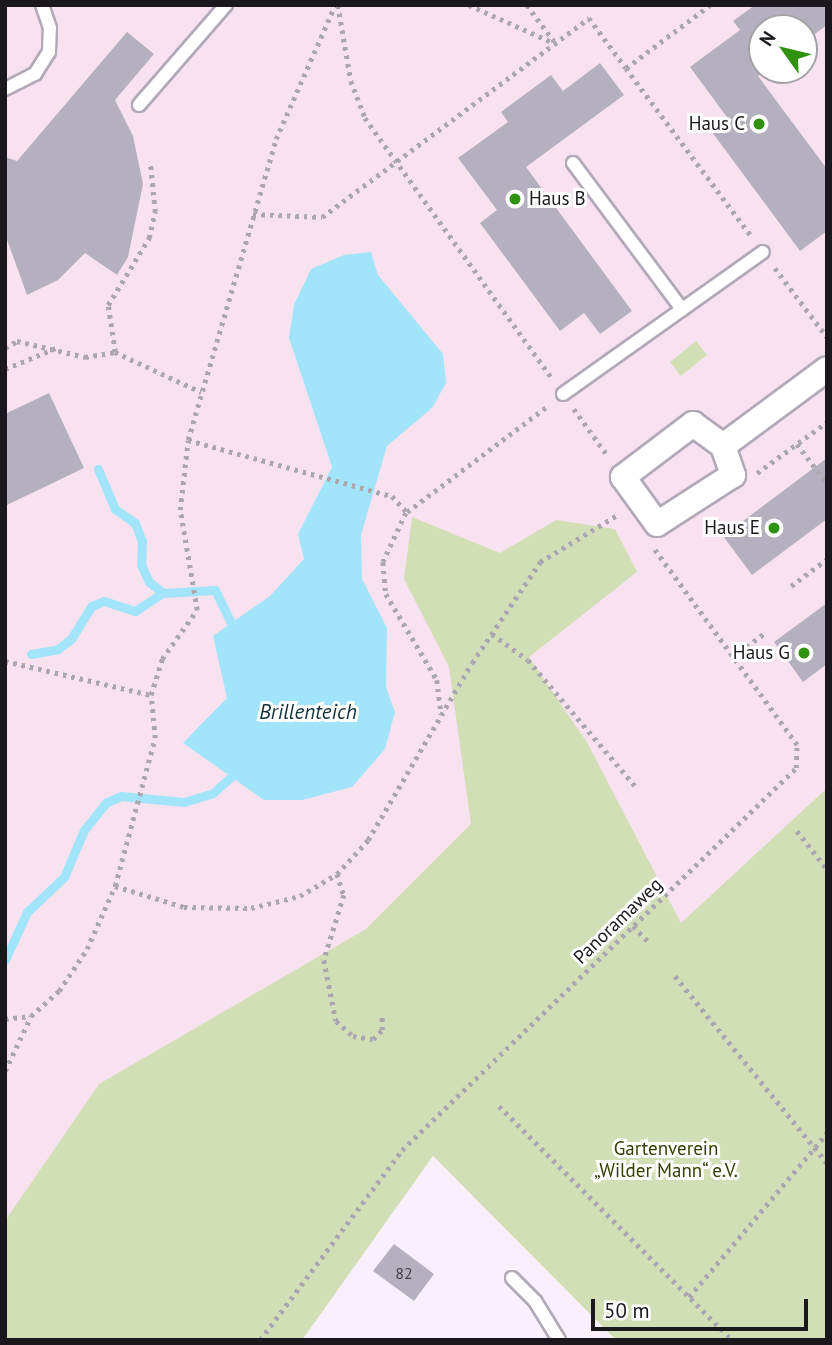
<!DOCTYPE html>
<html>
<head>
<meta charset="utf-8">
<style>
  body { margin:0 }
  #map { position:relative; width:832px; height:1345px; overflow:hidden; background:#f8f0fd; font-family:"PT Sans",sans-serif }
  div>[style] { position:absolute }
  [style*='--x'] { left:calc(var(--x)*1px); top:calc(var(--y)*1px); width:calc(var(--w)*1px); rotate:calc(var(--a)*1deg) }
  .education>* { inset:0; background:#f9e2f0 }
  .green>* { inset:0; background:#d2dfb6 }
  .water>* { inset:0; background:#a2e4f9 }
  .stream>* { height:9px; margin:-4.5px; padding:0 4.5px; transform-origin:4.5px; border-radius:4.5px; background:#a2e4f9 }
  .building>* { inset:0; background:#b5b0c0 }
  .path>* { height:4.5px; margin-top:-2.25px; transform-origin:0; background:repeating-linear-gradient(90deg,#aca6b0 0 3.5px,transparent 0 8.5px) }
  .roads { filter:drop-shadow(2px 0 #b2a9b8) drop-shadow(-2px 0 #b2a9b8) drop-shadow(0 2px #b2a9b8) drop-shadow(0 -2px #b2a9b8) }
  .lane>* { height:12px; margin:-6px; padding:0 6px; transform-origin:6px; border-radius:6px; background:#fff }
  .street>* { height:24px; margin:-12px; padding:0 12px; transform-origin:12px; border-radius:12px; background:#fff }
  .dots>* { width:19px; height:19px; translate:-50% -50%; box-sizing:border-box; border:4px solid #fff; border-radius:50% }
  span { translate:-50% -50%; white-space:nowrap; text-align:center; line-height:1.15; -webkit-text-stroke:6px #fff; paint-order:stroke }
  .number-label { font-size:16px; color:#413d46 }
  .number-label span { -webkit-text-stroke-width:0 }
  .poi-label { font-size:19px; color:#1a171d }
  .right { translate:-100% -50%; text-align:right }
  .left { translate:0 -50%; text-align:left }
  .street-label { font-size:19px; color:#1a171d }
  .park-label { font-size:19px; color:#344003 }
  .water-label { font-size:21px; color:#12323b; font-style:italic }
  .frame { position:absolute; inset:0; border:7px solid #1a171d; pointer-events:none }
  .north { position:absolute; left:748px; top:14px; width:70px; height:70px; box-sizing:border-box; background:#fff; border:2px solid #a3a2a5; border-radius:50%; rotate:304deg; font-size:19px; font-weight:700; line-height:28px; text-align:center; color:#1a171d }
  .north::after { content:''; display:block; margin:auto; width:24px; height:32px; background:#309211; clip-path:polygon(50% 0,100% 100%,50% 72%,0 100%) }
  .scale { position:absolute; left:591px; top:1299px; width:217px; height:32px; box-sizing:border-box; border:4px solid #1a171d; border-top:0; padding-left:9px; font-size:21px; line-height:24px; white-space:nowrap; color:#1a171d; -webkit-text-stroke:5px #fff; paint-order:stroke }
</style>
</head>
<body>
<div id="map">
  <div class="education">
    <i style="clip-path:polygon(evenodd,5px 5px,827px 5px,827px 788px,433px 1155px,302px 1340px,5px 1340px,5px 5px,762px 28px,804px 28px,804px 70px,762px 70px,762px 28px)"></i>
  </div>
  <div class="green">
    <i style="clip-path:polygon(696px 341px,707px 355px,681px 376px,670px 362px)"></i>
    <i style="clip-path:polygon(412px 517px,500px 553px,556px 520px,615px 529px,637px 572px,529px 657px,588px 744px,681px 923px,827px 788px,827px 1340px,616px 1340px,433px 1156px,302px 1340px,5px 1340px,5px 1221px,99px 1084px,366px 929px,471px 824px,449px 667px,404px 579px)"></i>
  </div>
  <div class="water">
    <i style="clip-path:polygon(371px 252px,378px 275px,443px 354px,446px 383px,432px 408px,387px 446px,361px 535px,362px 579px,387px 628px,386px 687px,395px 712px,385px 749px,352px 787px,302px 800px,264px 800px,183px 743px,227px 698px,213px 636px,270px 596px,304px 559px,298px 534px,332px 467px,289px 338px,294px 305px,311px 269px,344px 255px)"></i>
  </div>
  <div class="stream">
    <i style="--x:98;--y:469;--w:43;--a:67"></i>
    <i style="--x:115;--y:509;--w:24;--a:35"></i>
    <i style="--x:135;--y:523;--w:19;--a:69"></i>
    <i style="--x:142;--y:541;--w:24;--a:92"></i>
    <i style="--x:141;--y:565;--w:19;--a:65"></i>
    <i style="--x:149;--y:582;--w:18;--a:38"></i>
    <i style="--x:163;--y:593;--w:52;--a:-3.3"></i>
    <i style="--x:215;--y:590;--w:37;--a:64"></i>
    <i style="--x:31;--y:654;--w:27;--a:-10"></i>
    <i style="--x:58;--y:649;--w:16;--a:-38"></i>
    <i style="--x:71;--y:639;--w:39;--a:-58"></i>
    <i style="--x:92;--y:606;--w:13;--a:-23"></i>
    <i style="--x:104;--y:601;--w:33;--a:18"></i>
    <i style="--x:135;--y:611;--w:33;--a:-33"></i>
    <i style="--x:5;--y:960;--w:53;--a:-65.4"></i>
    <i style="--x:27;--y:912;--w:51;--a:-43.4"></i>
    <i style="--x:64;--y:877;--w:51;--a:-66.9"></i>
    <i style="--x:84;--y:830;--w:36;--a:-51"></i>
    <i style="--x:107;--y:802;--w:15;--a:-23"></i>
    <i style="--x:121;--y:796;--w:63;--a:5.4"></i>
    <i style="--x:184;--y:802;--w:30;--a:-17"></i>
    <i style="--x:213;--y:793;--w:24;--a:-42"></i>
  </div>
  <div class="building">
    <i style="clip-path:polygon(755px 5px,827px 5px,827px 25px,804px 42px,804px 28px,762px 28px,762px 70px,767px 70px,758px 76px,827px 169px,827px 231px,800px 251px,712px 132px,729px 120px,690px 67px,740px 30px,733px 21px)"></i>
    <i style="clip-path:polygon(127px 32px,154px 54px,115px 100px,133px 136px,143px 184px,128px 257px,117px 275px,85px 253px,58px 280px,27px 295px,5px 234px,5px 157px,17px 161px)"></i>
    <i style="clip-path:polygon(600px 63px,624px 95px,526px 167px,632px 311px,600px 334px,584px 313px,560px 331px,480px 223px,497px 210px,458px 158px,508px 122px,501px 112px,551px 75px,563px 91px)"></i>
    <i style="clip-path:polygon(49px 393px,84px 468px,5px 506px,5px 414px)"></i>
    <i style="clip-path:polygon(827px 458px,827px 519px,752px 575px,723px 536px)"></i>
    <i style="clip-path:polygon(827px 603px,827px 664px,803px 682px,774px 642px)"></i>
    <i style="clip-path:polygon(394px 1244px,434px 1274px,414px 1301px,373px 1271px)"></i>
  </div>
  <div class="path">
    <i style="--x:338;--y:5;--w:77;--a:80.3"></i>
    <i style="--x:351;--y:81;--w:40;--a:69"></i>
    <i style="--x:365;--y:118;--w:322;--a:54.3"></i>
    <i style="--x:469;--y:5;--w:93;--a:24.1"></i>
    <i style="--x:527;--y:5;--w:45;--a:53.1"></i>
    <i style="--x:626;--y:68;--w:209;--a:53.3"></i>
    <i style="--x:253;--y:214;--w:69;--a:2.5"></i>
    <i style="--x:322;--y:217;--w:333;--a:-36.7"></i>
    <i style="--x:589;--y:18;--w:62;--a:53.5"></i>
    <i style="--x:626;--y:68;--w:105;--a:-36.9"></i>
    <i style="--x:775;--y:268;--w:86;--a:53"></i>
    <i style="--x:5;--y:348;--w:14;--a:-30"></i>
    <i style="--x:17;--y:341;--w:70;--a:13.2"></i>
    <i style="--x:85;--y:357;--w:30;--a:-9"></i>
    <i style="--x:115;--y:352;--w:95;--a:24.9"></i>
    <i style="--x:115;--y:352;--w:48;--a:-98.5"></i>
    <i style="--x:108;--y:305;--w:79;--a:-58.5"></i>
    <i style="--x:149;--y:238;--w:27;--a:-77"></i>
    <i style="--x:155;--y:212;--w:51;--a:-95.6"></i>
    <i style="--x:5;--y:369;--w:55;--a:-22.4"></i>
    <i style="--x:574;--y:409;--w:58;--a:54.1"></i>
    <i style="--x:188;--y:440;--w:212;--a:15.4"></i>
    <i style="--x:392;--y:496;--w:22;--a:47"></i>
    <i style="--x:407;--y:512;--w:178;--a:-37"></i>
    <i style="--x:797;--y:444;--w:49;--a:52.4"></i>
    <i style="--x:757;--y:473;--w:87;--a:-36.1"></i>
    <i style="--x:406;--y:513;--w:54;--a:115.1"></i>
    <i style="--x:383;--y:562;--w:32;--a:85"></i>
    <i style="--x:386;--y:594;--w:100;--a:59.3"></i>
    <i style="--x:437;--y:680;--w:35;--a:83"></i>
    <i style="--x:791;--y:586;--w:45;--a:-36.9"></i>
    <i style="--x:492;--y:634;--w:44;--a:35.8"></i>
    <i style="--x:528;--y:660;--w:167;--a:49.6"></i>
    <i style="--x:733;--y:657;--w:38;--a:-37"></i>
    <i style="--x:5;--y:661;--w:150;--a:13.1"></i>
    <i style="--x:797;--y:831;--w:48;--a:51.7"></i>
    <i style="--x:337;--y:874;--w:22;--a:72"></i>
    <i style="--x:344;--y:895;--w:68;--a:107.1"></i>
    <i style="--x:324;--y:960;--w:62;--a:78.9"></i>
    <i style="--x:336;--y:1021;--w:23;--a:41"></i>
    <i style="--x:353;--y:1036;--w:20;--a:9"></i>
    <i style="--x:373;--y:1039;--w:13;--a:-45"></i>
    <i style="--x:382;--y:1030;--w:14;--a:-90"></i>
    <i style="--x:115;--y:886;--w:72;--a:16.9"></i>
    <i style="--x:184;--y:907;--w:67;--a:0.9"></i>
    <i style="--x:251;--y:908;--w:50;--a:-13.8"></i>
    <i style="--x:300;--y:896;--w:43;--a:-30.7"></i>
    <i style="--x:337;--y:874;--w:46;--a:-47.6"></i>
    <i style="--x:368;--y:840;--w:205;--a:-59.6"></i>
    <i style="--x:472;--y:663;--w:122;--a:-56"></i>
    <i style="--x:540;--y:562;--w:92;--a:-31.3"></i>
    <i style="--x:633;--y:926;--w:24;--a:45"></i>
    <i style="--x:675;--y:976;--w:241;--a:50.9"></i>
    <i style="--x:5;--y:1019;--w:25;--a:-7"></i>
    <i style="--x:5;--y:1071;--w:61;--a:-64.7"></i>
    <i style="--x:31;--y:1016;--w:38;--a:-42"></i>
    <i style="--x:59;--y:991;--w:50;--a:-56.3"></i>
    <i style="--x:87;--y:949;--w:69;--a:-66"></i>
    <i style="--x:115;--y:886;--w:153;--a:-74.9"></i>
    <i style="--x:155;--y:738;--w:43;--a:-95.3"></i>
    <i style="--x:151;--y:695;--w:38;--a:-73"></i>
    <i style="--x:162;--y:659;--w:60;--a:-54.5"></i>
    <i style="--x:197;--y:610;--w:101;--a:-99.6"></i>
    <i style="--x:180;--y:510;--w:70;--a:-83.5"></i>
    <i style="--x:188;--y:440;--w:314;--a:-73.7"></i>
    <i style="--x:276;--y:139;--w:146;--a:-66.2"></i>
    <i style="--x:499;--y:1106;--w:330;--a:45.1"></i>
    <i style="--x:689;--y:1297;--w:214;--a:-49.9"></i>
    <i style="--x:260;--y:1340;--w:237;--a:-53.2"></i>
    <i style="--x:402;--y:1150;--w:549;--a:-44.11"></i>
    <i style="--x:796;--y:768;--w:23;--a:-88"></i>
    <i style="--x:797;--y:745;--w:243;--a:-126.1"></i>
  </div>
  <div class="roads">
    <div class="lane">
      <i style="--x:5;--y:89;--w:34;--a:-27"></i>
      <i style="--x:35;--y:74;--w:26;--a:-58"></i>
      <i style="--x:49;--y:52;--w:24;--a:-88"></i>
      <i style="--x:50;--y:28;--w:24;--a:-109"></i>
      <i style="--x:139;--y:105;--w:133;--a:-49"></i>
      <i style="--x:573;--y:163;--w:182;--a:53.3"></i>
      <i style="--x:563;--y:394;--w:245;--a:-35.4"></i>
      <i style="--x:512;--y:1278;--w:33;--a:45"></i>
      <i style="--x:535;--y:1301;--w:46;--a:58.4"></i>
    </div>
    <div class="street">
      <i style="--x:693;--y:424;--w:37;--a:36"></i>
      <i style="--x:723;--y:446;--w:31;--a:71"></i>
      <i style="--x:733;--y:475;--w:90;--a:147.2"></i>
      <i style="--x:657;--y:524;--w:58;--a:-125.9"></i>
      <i style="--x:623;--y:477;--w:88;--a:-37.1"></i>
      <i style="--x:723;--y:446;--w:129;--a:-36.5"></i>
    </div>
  </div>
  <div class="dots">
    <i style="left:759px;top:124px;background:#309211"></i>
    <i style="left:515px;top:199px;background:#309211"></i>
    <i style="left:774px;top:528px;background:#309211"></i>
    <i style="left:804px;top:653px;background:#309211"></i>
  </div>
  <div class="number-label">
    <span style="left:404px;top:1273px">82</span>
  </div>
  <div class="poi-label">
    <span class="right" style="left:745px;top:124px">Haus C</span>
    <span class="left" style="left:529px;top:199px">Haus B</span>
    <span class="right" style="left:760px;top:528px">Haus E</span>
    <span class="right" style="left:790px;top:653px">Haus G</span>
  </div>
  <div class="street-label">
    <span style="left:618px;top:921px;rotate:-44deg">Panoramaweg</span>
  </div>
  <div class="park-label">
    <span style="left:666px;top:1160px">Gartenverein<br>„Wilder Mann“ e.V.</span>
  </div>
  <div class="water-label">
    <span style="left:308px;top:712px">Brillenteich</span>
  </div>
  <div class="frame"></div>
  <div class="north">N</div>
  <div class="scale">50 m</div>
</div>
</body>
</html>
